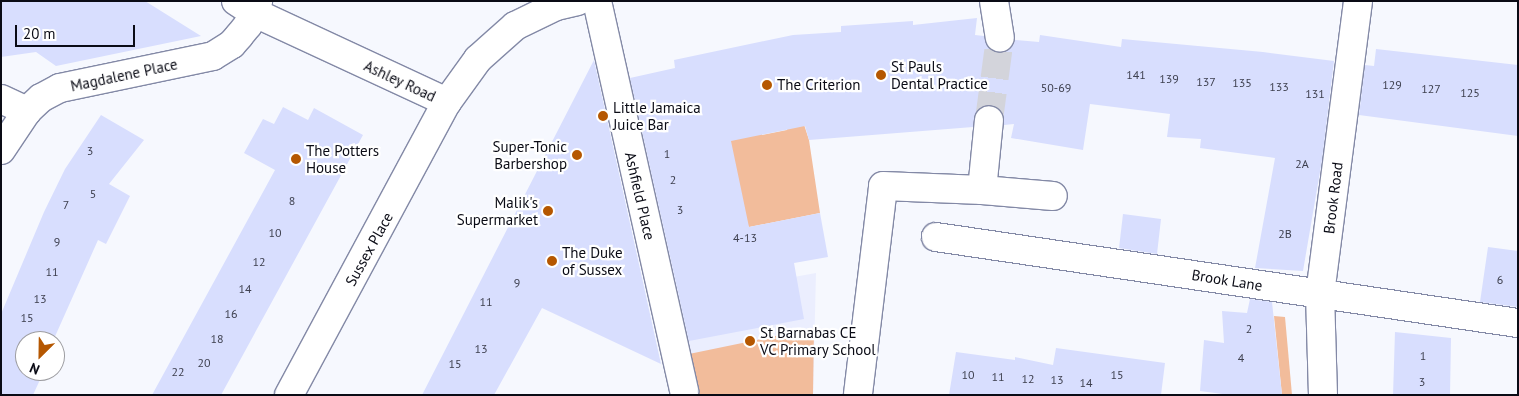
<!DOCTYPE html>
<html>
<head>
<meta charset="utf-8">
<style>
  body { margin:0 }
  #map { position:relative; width:1519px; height:396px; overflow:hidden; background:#f6f8fe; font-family:"PT Sans",sans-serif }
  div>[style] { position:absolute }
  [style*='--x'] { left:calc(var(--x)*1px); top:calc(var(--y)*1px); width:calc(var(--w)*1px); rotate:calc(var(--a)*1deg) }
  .built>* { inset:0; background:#ebeefe }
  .green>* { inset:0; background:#f2bc9b }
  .building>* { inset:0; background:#d8defe }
  .street-tunnel>* { height:28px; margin-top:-14px; transform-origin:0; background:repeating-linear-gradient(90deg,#d3d4db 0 28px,transparent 0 42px) }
  .roads { filter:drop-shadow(1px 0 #8389a6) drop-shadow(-1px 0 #8389a6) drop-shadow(0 1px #8389a6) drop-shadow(0 -1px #8389a6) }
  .street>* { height:28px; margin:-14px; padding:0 14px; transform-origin:14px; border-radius:14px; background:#fff }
  .secondary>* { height:28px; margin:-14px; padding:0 14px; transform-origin:14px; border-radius:14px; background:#fff }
  .dots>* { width:14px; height:14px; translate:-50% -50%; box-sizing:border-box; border:2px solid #fff; border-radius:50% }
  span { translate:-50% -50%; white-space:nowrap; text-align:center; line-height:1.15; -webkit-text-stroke:4.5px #fff; paint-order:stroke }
  .number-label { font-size:12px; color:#3e404f }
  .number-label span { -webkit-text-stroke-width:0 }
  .poi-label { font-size:15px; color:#0a0b15 }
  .left { translate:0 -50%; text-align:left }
  .right { translate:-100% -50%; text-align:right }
  .street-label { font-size:15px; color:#0a0b15 }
  .frame { position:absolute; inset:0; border:2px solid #0a0b15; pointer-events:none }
  .north { position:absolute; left:15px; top:331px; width:50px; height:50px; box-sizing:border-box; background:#fff; border:1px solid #9d9da1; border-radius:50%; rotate:203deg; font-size:14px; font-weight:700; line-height:20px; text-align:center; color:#0a0b15 }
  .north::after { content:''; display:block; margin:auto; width:18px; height:22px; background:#b55701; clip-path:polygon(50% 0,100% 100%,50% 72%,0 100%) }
  .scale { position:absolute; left:15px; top:25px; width:120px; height:22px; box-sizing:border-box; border:2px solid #0a0b15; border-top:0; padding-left:6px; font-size:15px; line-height:18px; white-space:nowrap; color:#0a0b15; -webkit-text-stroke:4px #fff; paint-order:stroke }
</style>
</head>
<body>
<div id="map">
  <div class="built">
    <i style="clip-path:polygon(816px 273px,813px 395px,698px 395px,677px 298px)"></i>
  </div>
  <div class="green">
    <i style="clip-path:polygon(752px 91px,762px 135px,787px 130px,795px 97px,809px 140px,820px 213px,749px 227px,688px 127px)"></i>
    <i style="clip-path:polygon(1274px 316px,1285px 317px,1292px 395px,1282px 395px)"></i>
    <i style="clip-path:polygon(814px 328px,813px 395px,698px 395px,689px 354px)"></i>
  </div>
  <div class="building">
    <i style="clip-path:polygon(1px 1px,145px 1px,201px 36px,56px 66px,36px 52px,1px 57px)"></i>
    <i style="clip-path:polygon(977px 18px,975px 35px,984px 36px,988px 47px,995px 53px,1003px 53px,1009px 50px,1015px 40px,1039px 42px,1040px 35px,1121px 47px,1122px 39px,1263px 52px,1334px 61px,1322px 160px,1303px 271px,1255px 268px,1275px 158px,1200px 148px,1201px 139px,1167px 137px,1170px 114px,1090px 104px,1083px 150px,1011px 138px,1014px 124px,1004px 125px,1003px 113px,998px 107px,990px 104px,983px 106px,977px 111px,973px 127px,809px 140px,805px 126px,731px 141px,749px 227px,820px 213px,828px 257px,794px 263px,804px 319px,689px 341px,630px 78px,675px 68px,674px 60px,793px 35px,841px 32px,841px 26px,913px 21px,913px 25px)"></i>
    <i style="clip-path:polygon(1376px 49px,1518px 65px,1518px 136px,1359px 115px,1365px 65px,1374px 66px)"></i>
    <i style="clip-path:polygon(594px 60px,661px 364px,542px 308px,494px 395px,422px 395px)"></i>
    <i style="clip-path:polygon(283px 107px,308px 120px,314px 108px,363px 135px,221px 395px,152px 395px,275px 170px,244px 153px,263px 119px,274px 124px)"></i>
    <i style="clip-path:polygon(101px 115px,144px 140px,109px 184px,130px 196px,106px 244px,98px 240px,53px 341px,25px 341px,25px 371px,44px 371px,33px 395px,1px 395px,1px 314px,44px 212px,65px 169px)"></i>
    <i style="clip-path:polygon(1123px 214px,1161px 219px,1157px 254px,1119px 248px)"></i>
    <i style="clip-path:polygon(1488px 247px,1518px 251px,1518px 307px,1480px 302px)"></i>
    <i style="clip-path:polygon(1250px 299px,1272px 302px,1282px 395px,1230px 395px,1200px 391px,1204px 340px,1224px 343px,1222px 311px,1247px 313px)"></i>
    <i style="clip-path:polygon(1395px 332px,1451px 338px,1450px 395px,1393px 395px)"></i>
    <i style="clip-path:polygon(1056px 348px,1165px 363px,1161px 395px,949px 395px,956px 352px,1015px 360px,1015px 357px,1053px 365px)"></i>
  </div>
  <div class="street-tunnel">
    <i style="--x:989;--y:120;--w:83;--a:-82.4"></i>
  </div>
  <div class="roads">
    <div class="street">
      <i style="--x:597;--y:1;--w:400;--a:77.4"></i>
      <i style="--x:994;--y:1;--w:37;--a:81"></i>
      <i style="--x:1;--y:99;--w:29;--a:25"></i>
      <i style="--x:1;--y:150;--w:47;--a:-56.3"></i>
      <i style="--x:27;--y:111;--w:19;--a:-43"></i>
      <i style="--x:41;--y:98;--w:21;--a:-28"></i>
      <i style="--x:60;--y:88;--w:156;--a:-11.8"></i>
      <i style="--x:213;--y:56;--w:22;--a:-32"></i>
      <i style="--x:232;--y:44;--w:11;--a:-49"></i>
      <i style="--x:239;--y:36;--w:14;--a:-51"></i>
      <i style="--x:248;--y:25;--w:26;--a:-67"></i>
      <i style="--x:982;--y:190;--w:70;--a:-84.3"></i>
      <i style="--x:936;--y:237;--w:588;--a:8.41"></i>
      <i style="--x:858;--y:394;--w:209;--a:-83.1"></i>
      <i style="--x:883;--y:186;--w:99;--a:2.3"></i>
      <i style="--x:982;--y:190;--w:71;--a:4.8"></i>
      <i style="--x:1323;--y:395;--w:101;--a:-91.7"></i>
      <i style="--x:1320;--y:294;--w:295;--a:-82.6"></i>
    </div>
    <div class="secondary">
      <i style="--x:236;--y:1;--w:20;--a:33"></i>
      <i style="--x:253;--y:12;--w:214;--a:24.9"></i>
      <i style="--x:289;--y:395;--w:333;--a:-61.7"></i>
      <i style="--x:447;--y:102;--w:53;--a:-54.2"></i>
      <i style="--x:478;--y:59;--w:50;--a:-41.7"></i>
      <i style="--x:515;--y:26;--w:46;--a:-26"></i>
      <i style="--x:556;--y:6;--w:22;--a:-13"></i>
    </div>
  </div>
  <div class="dots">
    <i style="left:881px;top:75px;background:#b55701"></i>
    <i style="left:767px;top:85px;background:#b55701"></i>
    <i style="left:603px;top:116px;background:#b55701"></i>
    <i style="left:577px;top:155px;background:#b55701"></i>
    <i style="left:296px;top:159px;background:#b55701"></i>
    <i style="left:548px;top:211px;background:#b55701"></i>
    <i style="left:552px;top:261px;background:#b55701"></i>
    <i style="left:750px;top:341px;background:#b55701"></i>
  </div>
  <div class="number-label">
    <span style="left:1136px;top:75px">141</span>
    <span style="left:1169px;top:79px">139</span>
    <span style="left:1206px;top:82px">137</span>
    <span style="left:1242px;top:83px">135</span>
    <span style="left:1392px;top:85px">129</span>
    <span style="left:1279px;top:87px">133</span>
    <span style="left:1056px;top:88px">50-69</span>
    <span style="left:1431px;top:89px">127</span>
    <span style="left:1470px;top:93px">125</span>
    <span style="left:1315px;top:94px">131</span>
    <span style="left:90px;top:151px">3</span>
    <span style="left:667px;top:154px">1</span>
    <span style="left:1302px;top:164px">2A</span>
    <span style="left:673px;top:180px">2</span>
    <span style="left:93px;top:194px">5</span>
    <span style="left:292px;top:201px">8</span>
    <span style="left:66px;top:205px">7</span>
    <span style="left:680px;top:210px">3</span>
    <span style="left:275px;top:233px">10</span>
    <span style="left:1285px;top:234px">2B</span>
    <span style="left:745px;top:238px">4-13</span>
    <span style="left:57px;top:242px">9</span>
    <span style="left:259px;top:262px">12</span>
    <span style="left:52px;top:272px">11</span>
    <span style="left:1500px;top:280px">6</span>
    <span style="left:517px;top:283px">9</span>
    <span style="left:245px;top:289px">14</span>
    <span style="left:40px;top:299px">13</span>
    <span style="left:486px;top:302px">11</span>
    <span style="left:231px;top:314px">16</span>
    <span style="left:27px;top:318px">15</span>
    <span style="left:1249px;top:329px">2</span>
    <span style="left:217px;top:339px">18</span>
    <span style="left:481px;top:349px">13</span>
    <span style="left:1423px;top:356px">1</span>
    <span style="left:1241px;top:358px">4</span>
    <span style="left:204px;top:363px">20</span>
    <span style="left:455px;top:364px">15</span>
    <span style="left:178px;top:372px">22</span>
    <span style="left:968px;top:375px">10</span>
    <span style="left:1117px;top:375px">15</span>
    <span style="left:998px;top:377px">11</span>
    <span style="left:1028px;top:379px">12</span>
    <span style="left:1057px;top:380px">13</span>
    <span style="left:1422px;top:382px">3</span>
    <span style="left:1086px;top:383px">14</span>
  </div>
  <div class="poi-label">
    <span class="left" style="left:891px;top:75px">St Pauls<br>Dental Practice</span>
    <span class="left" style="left:777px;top:85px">The Criterion</span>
    <span class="left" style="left:613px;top:116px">Little Jamaica<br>Juice Bar</span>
    <span class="right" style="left:567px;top:155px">Super-Tonic<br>Barbershop</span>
    <span class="left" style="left:306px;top:159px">The Potters<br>House</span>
    <span class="right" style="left:538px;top:211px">Malik's<br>Supermarket</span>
    <span class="left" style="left:562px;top:261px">The Duke<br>of Sussex</span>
    <span class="left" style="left:760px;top:341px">St Barnabas CE<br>VC Primary School</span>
  </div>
  <div class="street-label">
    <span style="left:124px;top:75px;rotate:-12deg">Magdalene Place</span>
    <span style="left:400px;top:81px;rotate:25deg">Ashley Road</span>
    <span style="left:640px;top:196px;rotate:77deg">Ashfield Place</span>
    <span style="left:1333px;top:198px;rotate:-83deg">Brook Road</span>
    <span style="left:369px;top:249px;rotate:-61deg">Sussex Place</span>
    <span style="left:1227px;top:280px;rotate:9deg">Brook Lane</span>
  </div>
  <div class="frame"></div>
  <div class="north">N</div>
  <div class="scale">20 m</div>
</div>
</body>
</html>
